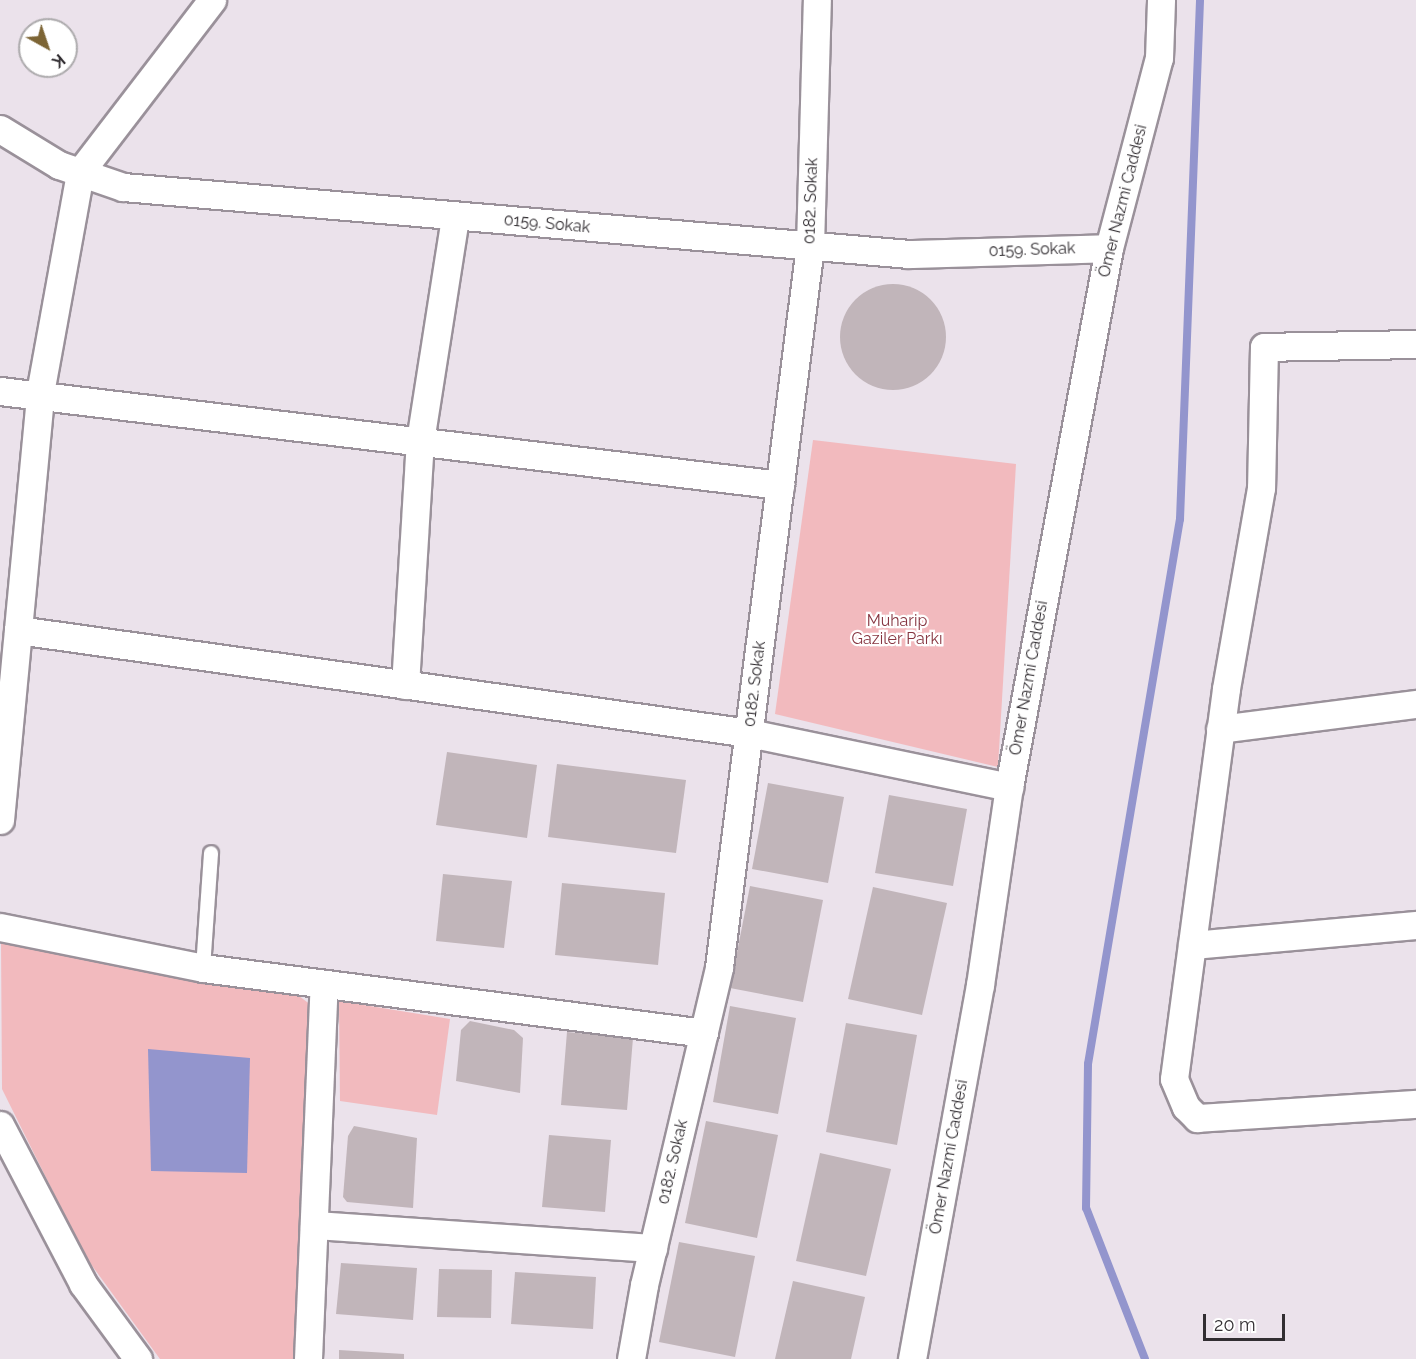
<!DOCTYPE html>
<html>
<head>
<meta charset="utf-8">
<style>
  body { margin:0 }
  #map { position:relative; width:1416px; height:1359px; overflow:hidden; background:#ebe2eb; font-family:Raleway,sans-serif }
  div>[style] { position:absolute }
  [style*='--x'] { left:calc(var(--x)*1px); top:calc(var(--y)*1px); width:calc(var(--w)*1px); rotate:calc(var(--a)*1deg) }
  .green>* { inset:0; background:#f2babe }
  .water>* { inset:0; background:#9395cd }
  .stream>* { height:8px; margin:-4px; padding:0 4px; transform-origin:4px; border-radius:4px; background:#9395cd }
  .building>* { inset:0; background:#c1b5ba }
  .round { border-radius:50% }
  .roads { filter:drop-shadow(2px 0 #9a919a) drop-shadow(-2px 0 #9a919a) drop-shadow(0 2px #9a919a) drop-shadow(0 -2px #9a919a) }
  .lane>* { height:14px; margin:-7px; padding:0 7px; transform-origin:7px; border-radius:7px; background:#fff }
  .street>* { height:27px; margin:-13.5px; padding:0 13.5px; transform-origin:13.5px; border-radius:13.5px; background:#fff }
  span { translate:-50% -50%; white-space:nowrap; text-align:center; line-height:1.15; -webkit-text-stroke:4.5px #fff; paint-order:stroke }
  .street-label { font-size:16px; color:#322e32 }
  .park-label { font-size:16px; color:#863540 }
  .north { position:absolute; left:18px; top:18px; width:60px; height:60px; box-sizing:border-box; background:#fff; border:2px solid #adabad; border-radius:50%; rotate:140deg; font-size:16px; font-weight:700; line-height:24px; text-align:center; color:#322e32 }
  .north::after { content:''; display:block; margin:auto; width:21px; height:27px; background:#7d6535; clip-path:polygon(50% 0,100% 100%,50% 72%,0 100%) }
  .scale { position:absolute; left:1203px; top:1314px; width:82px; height:27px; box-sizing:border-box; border:3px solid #322e32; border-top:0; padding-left:8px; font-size:18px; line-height:21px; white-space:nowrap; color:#322e32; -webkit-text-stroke:4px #fff; paint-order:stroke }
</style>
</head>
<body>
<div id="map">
  <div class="green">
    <i style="clip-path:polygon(813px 440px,1016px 464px,998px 767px,775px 714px)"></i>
    <i style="clip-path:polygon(1px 940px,117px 967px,295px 993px,311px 1005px,294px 1359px,160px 1359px,85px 1256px,2px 1089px)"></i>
    <i style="clip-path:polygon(339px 1001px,450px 1019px,437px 1115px,340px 1101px)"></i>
  </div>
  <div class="water">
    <i style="clip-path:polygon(148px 1049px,250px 1058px,247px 1173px,151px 1171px)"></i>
  </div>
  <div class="stream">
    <i style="--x:1145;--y:1359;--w:162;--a:-111.3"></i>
    <i style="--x:1086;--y:1208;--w:144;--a:-89.2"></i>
    <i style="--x:1088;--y:1064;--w:553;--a:-80.42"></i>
    <i style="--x:1180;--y:519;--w:519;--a:-87.79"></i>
  </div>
  <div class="building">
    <i class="round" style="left:840px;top:284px;width:106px;height:106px"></i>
    <i style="clip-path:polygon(447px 752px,537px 765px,527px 838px,436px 825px)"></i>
    <i style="clip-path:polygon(557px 764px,686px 780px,676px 853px,548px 837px)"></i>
    <i style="clip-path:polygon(768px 783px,844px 797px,828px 883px,752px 869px)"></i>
    <i style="clip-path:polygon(889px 795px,967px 809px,953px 886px,875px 873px)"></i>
    <i style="clip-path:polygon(443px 874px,512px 881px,504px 948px,436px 941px)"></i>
    <i style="clip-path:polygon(562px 883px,665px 893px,658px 965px,555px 955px)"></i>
    <i style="clip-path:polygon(750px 886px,823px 900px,803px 1002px,730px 988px)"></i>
    <i style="clip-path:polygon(873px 887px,947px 903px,922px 1015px,848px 999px)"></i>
    <i style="clip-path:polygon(730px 1006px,796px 1018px,778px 1114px,713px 1102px)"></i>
    <i style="clip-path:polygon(470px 1021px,514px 1030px,523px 1038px,520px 1093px,456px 1081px,461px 1030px)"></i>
    <i style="clip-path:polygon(846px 1023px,917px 1035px,897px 1145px,826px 1132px)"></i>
    <i style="clip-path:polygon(567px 1032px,633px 1038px,627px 1110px,561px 1105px)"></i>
    <i style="clip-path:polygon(706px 1121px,778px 1135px,757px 1238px,685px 1223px)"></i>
    <i style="clip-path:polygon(354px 1126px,417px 1138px,413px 1208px,347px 1202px,343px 1197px,348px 1136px)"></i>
    <i style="clip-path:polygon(549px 1135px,611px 1140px,605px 1212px,542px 1207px)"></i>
    <i style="clip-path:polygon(820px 1153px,891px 1169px,866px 1276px,796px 1261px)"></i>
    <i style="clip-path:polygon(679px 1242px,755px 1256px,735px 1357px,659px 1342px)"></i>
    <i style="clip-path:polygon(341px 1263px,417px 1268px,413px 1320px,336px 1314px)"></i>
    <i style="clip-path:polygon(439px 1269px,492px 1270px,491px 1318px,437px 1317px)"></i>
    <i style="clip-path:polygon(515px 1272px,596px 1277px,593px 1329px,511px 1324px)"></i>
    <i style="clip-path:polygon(793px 1281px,865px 1297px,851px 1359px,775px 1359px)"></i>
    <i style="clip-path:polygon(339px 1350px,404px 1354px,404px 1359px,339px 1359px)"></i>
  </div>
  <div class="roads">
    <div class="lane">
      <i style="--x:203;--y:968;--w:115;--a:-86"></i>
    </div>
    <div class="street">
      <i style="--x:0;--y:129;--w:69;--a:31.4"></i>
      <i style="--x:59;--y:165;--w:68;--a:19"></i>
      <i style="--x:123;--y:187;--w:789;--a:4.87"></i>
      <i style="--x:909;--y:254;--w:200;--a:-1.7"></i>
      <i style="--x:1416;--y:344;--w:152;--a:178.9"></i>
      <i style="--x:1264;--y:347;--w:141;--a:91.2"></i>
      <i style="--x:1261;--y:488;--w:204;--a:99.9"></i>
      <i style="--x:1226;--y:689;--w:393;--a:97.6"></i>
      <i style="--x:1174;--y:1079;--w:30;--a:67"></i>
      <i style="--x:1186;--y:1107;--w:16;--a:45"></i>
      <i style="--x:1197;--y:1118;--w:219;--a:-3.7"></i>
      <i style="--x:0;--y:391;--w:786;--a:6.87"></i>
      <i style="--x:18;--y:630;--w:738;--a:8.02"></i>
      <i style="--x:749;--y:733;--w:266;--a:11.7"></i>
      <i style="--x:405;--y:685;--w:244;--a:-86.5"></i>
      <i style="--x:420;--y:441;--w:227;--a:-81.1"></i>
      <i style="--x:1220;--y:729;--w:198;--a:-7.3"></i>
      <i style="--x:0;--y:820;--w:429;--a:-84.6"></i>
      <i style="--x:40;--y:393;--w:225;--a:-79.7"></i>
      <i style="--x:80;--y:172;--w:217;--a:-52.5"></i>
      <i style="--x:0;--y:927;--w:207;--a:11.4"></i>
      <i style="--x:203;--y:968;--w:505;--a:7.39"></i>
      <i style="--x:1192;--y:945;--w:225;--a:-5.1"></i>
      <i style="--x:0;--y:1125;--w:179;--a:62.4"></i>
      <i style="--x:83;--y:1284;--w:93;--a:53.7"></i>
      <i style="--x:314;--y:1225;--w:340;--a:3.9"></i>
      <i style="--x:308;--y:1359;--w:375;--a:-87.6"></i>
      <i style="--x:631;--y:1359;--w:75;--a:-80"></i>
      <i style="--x:644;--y:1285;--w:327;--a:-76.7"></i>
      <i style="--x:719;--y:967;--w:727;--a:-82.81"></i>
      <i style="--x:810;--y:246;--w:246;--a:-88.4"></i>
      <i style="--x:912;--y:1359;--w:380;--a:-79.7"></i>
      <i style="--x:980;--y:985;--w:200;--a:-81.7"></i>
      <i style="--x:1009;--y:787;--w:548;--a:-79.49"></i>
      <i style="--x:1109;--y:248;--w:196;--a:-75.3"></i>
      <i style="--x:1159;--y:58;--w:58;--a:-88"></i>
    </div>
  </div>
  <div class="street-label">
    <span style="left:811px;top:201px;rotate:-88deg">0182. Sokak</span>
    <span style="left:1123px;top:201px;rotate:-76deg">Ömer Nazmi Caddesi</span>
    <span style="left:547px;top:224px;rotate:5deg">0159. Sokak</span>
    <span style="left:1032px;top:250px;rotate:-2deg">0159. Sokak</span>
    <span style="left:1029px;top:678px;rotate:-80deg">Ömer Nazmi Caddesi</span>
    <span style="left:755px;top:684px;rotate:-83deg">0182. Sokak</span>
    <span style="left:949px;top:1157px;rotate:-80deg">Ömer Nazmi Caddesi</span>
    <span style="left:673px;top:1162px;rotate:-77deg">0182. Sokak</span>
  </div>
  <div class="park-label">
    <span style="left:897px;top:630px">Muharip<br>Gaziler Parkı</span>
  </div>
  <div class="north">K</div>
  <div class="scale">20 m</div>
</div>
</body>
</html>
